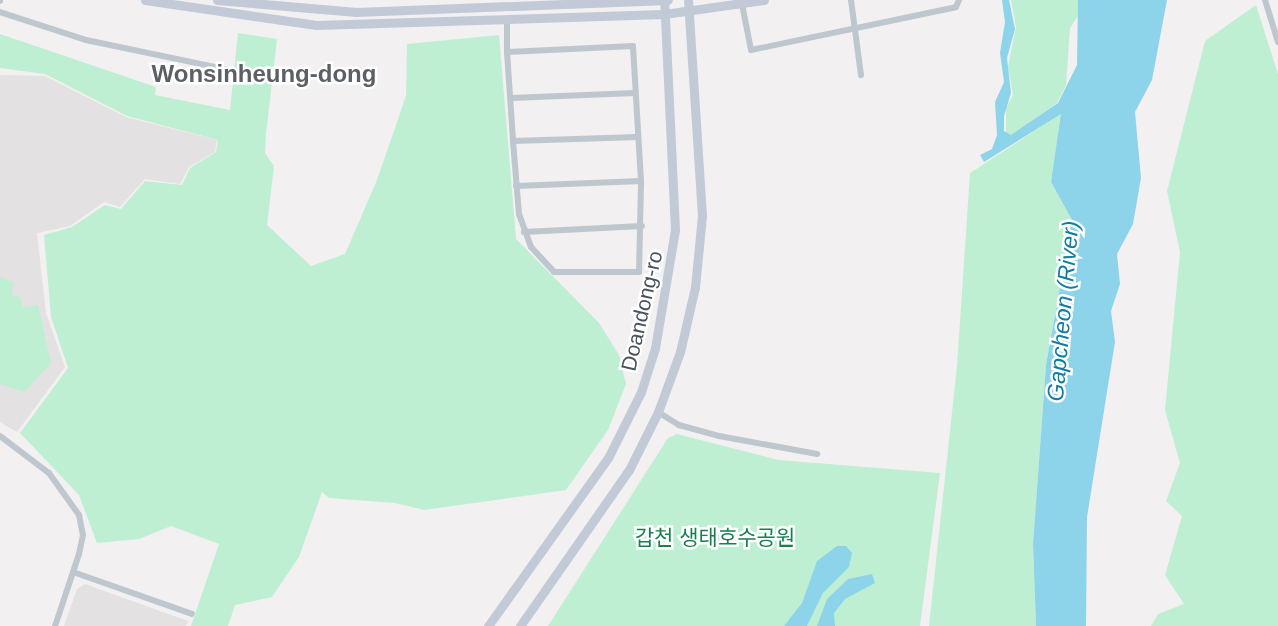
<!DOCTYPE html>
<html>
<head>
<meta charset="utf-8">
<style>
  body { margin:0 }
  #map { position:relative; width:1278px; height:626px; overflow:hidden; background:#f2f0f0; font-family:Arial,"Noto Sans KR",sans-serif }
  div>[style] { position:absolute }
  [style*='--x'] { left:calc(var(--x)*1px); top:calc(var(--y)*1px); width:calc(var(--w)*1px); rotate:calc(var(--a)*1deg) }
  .education>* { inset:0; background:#e3e1e2 }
  .green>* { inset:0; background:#bfefd3 }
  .water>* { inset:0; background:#8dd4eb }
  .street>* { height:6px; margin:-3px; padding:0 3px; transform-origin:3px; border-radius:3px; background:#bec6ce }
  .secondary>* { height:9px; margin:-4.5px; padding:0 4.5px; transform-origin:4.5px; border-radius:4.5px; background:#c1cad6 }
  span { translate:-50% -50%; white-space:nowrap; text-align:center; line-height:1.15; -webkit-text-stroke:5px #fff; paint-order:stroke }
  .street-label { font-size:21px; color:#48525d }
  .park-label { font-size:21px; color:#187f4f }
  .water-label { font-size:23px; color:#0e7da2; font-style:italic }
  .quarter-label { font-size:24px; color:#5c6065; font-weight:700 }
</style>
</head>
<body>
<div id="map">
  <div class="education">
    <i style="clip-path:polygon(0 75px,45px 76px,126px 117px,217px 140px,215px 152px,189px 167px,180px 184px,145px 179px,120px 207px,104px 202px,70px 226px,37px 233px,46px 313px,65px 367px,17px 432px,0 422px)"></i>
    <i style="clip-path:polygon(85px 584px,188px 621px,186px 626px,64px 626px,77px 589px)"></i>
  </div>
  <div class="green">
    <i style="clip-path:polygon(1011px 0,1078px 0,1078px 16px,1070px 28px,1066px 85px,1057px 103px,1011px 136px,1006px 134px,1006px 108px,1013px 95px,1008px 67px,1016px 27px)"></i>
    <i style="clip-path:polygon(1256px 5px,1278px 74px,1278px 626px,1151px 626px,1158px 614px,1184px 604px,1165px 575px,1182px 516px,1166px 501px,1180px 463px,1165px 410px,1180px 252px,1167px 191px,1205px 41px)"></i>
    <i style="clip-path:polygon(238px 33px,277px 39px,266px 134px,265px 153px,274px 166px,267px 225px,311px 266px,345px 254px,377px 180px,406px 96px,407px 44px,499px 35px,516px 239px,599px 323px,619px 355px,626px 384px,608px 430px,566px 490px,424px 510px,395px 503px,329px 498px,322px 492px,299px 557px,272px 597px,235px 605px,228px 626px,191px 626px,219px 544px,171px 526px,139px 539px,97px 543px,79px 495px,20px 433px,68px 368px,51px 317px,44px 235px,72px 227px,105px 205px,121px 209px,145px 181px,182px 185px,190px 168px,216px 152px,218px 140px,127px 116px,45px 74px,0 68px,0 34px,156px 87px,155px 95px,230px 110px)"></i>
    <i style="clip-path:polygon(1062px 113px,1051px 182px,1072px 220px,1046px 365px,1033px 544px,1036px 626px,929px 626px,957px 366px,970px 173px)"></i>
    <i style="clip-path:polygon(0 277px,13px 282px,12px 295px,20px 297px,23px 307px,38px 305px,51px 363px,24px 392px,0 384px)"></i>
    <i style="clip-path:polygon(677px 434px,779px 460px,940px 473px,920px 626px,548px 626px,668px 438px)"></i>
  </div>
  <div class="water">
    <i style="clip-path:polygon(1002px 0,1009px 0,1015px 29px,1007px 58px,1011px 93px,1004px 116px,1004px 131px,1011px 135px,1058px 103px,1077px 65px,1078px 0,1167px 0,1152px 80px,1135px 112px,1141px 178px,1133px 224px,1117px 254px,1120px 284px,1111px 311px,1115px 342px,1087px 517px,1086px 626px,1036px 626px,1033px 544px,1046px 365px,1072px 220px,1051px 182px,1061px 114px,984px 162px,980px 155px,992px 149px,997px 135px,995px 102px,1004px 82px,1000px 53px,1005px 22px)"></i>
    <i style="clip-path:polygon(837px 546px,846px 546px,852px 553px,849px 567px,823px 593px,807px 626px,784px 626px,802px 603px,817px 561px)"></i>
    <i style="clip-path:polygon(872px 574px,875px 583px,845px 599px,834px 613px,835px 626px,817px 626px,827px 599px,848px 579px)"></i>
  </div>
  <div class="street">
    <i style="--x:851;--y:0;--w:76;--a:82.4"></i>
    <i style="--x:1265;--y:0;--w:44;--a:72.8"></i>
    <i style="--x:0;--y:1;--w:1;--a:-90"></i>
    <i style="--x:742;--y:4;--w:47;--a:78.9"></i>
    <i style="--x:751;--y:50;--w:209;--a:-11.8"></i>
    <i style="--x:956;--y:7;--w:8;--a:-67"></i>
    <i style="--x:0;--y:12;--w:90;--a:18"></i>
    <i style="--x:86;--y:40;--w:146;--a:11.8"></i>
    <i style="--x:507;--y:21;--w:31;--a:90"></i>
    <i style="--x:507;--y:52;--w:89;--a:86.1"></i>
    <i style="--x:513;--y:141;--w:73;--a:85.3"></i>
    <i style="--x:519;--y:214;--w:35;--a:70"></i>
    <i style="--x:531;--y:247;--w:34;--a:47"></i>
    <i style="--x:554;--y:272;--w:85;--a:0"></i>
    <i style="--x:639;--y:272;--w:91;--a:-88.7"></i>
    <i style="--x:641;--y:181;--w:135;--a:-93.4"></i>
    <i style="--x:633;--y:46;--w:126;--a:177.3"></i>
    <i style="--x:511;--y:98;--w:124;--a:-2.3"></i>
    <i style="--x:513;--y:141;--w:125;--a:-1.8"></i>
    <i style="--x:516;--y:186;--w:125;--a:-2.3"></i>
    <i style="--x:524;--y:232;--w:118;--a:-2.9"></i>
    <i style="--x:658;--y:412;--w:25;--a:32"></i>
    <i style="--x:679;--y:425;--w:41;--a:15.4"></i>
    <i style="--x:719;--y:436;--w:100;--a:10.4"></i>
    <i style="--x:0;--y:436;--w:61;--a:37.1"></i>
    <i style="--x:49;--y:473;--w:52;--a:54.5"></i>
    <i style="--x:79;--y:515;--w:20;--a:79"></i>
    <i style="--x:83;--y:535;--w:19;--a:102"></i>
    <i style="--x:79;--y:554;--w:76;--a:108.4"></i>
    <i style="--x:73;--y:572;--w:126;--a:19.4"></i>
  </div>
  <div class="secondary">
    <i style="--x:145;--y:0;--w:173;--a:8.3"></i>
    <i style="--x:316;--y:25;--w:348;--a:-1.8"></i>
    <i style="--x:664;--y:14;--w:101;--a:-8"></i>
    <i style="--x:217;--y:0;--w:140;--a:4.9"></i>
    <i style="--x:356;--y:12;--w:312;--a:-2.2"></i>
    <i style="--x:488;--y:626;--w:206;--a:-54.5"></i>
    <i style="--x:608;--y:458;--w:74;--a:-63.4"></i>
    <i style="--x:641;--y:392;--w:46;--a:-72.3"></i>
    <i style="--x:655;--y:348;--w:120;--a:-80.4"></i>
    <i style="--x:675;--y:230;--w:230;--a:-92.7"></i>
    <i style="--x:520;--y:626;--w:190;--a:-55.1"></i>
    <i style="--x:629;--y:470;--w:65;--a:-63.4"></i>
    <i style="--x:658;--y:412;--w:64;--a:-69.9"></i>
    <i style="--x:680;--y:352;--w:67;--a:-77"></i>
    <i style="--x:695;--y:287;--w:71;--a:-84.4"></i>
    <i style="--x:702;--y:216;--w:216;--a:-93.7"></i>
  </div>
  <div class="street-label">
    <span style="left:642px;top:311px;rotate:-77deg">Doandong-ro</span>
  </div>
  <div class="park-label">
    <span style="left:715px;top:538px">갑천 생태호수공원</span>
  </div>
  <div class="water-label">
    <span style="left:1063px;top:311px;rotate:-85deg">Gapcheon (River)</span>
  </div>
  <div class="quarter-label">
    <span style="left:264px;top:74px">Wonsinheung-dong</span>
  </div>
</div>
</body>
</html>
